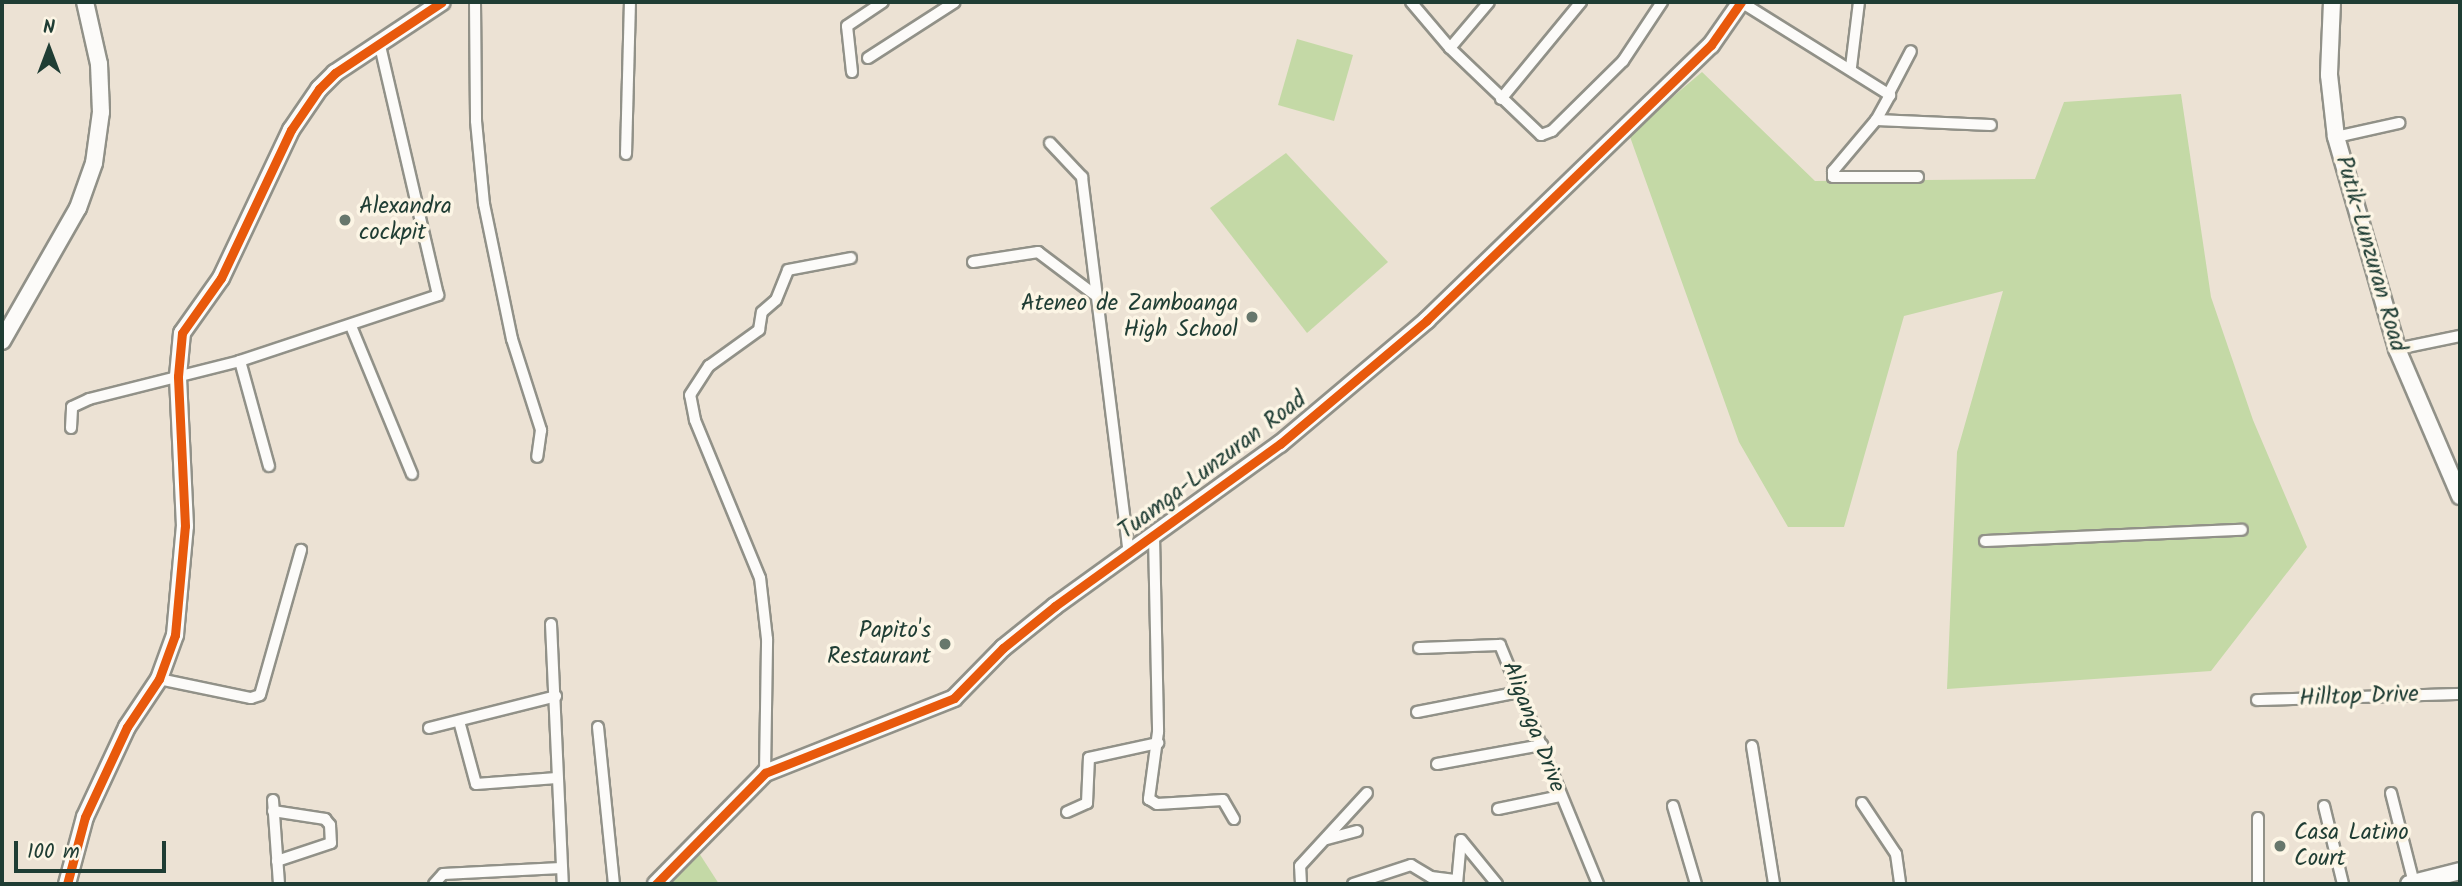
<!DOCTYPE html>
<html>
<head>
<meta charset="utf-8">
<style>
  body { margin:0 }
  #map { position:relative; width:2462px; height:886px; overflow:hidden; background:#ece2d4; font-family:Kalam,sans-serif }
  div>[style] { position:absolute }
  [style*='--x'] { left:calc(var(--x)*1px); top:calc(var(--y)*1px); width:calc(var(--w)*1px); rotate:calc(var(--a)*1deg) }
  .green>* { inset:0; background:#c4d9a6 }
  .roads { filter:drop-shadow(2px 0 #919188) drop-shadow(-2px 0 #919188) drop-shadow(0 2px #919188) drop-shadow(0 -2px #919188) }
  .street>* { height:10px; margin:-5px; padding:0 5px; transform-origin:5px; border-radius:5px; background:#fcfbf9 }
  .secondary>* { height:16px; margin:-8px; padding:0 8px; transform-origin:8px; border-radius:8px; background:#fcfbf9 }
  .cycleway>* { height:9px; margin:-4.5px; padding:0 4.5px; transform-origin:4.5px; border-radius:4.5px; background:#e8590c }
  .dots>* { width:19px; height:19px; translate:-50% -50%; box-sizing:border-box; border:4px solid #fcf5e5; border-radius:50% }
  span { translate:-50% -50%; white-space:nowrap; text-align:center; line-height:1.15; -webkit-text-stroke:7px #fcf5e5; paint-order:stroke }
  .poi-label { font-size:23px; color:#1f3d34 }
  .left { translate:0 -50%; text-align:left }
  .right { translate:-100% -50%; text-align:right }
  .street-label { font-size:23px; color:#1f3d34 }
  .frame { position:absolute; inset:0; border:4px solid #1f3d34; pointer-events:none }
  .north { position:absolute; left:14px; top:14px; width:70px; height:70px; -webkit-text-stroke:5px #fcf5e5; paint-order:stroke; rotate:0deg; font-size:19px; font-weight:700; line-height:28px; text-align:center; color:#1f3d34 }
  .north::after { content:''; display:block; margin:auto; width:24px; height:32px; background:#1f3d34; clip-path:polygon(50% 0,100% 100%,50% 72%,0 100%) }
  .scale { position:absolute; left:14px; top:841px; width:152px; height:32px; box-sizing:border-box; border:4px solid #1f3d34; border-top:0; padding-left:9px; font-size:21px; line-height:24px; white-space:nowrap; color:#1f3d34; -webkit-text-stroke:5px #fcf5e5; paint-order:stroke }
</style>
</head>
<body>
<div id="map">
  <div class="green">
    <i style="clip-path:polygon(1297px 39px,1353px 55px,1334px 121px,1278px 105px)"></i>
    <i style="clip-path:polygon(1702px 72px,1815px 181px,2035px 179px,2064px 102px,2181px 94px,2211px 297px,2253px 420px,2307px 547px,2211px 671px,1947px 689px,1957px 452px,2003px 291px,1904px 316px,1844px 527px,1788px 527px,1739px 442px,1629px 134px)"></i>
    <i style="clip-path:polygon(1286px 153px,1388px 262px,1307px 333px,1210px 208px)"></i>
    <i style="clip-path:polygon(699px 853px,719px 884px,671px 884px)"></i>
  </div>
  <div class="roads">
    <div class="street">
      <i style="--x:475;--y:2;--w:119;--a:89.5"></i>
      <i style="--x:476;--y:121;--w:83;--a:84.5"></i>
      <i style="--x:484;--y:204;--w:138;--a:78.3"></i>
      <i style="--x:512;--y:339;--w:96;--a:72.3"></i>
      <i style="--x:541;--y:430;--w:27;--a:98"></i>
      <i style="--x:1411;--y:2;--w:60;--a:49.7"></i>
      <i style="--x:1450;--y:48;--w:126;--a:43.7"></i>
      <i style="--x:1541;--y:135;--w:12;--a:-20"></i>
      <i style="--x:1552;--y:131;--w:100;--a:-44.6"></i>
      <i style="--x:1623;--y:61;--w:71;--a:-56.5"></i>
      <i style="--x:1741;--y:2;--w:176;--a:32"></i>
      <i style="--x:1890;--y:95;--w:29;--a:119"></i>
      <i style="--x:1876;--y:120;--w:67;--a:130.1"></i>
      <i style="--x:1833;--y:171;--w:6;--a:90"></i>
      <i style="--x:1833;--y:177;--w:85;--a:0"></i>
      <i style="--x:1450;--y:48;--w:60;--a:-49.7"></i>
      <i style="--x:868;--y:58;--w:103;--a:-32.8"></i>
      <i style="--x:1851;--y:67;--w:65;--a:-83"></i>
      <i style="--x:852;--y:72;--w:46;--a:-96.2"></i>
      <i style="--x:847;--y:26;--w:43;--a:-33.7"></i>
      <i style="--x:1889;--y:93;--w:47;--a:-62.4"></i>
      <i style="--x:1501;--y:99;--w:126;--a:-50.5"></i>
      <i style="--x:1876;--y:120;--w:115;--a:2.5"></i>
      <i style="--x:2336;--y:137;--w:65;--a:-12.5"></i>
      <i style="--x:1050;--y:143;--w:47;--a:46.7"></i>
      <i style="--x:1082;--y:177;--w:379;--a:82.9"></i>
      <i style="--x:626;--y:154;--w:152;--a:-88.5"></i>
      <i style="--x:973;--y:262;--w:66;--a:-8.7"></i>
      <i style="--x:1038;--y:252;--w:71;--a:37"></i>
      <i style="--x:351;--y:326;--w:160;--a:67.6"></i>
      <i style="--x:2397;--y:349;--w:64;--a:-11.7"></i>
      <i style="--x:240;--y:361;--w:109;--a:74.6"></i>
      <i style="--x:71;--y:428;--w:21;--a:-87"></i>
      <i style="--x:72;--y:407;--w:19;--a:-25"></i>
      <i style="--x:89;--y:399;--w:156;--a:-14.1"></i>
      <i style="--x:240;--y:361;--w:209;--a:-18.4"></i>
      <i style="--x:438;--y:295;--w:257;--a:-103.1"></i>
      <i style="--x:1154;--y:536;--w:196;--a:88.8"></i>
      <i style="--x:1158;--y:732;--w:68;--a:97.7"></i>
      <i style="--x:1149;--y:799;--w:9;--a:32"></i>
      <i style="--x:1157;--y:804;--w:66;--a:-3.5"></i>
      <i style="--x:1223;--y:800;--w:22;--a:60"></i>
      <i style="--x:1985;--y:541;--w:257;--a:-2.5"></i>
      <i style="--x:551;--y:624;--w:260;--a:87.4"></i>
      <i style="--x:1419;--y:648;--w:81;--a:-2.1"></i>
      <i style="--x:1500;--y:645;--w:258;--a:67.7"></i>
      <i style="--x:159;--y:679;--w:94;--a:11.7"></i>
      <i style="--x:251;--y:698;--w:9;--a:-18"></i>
      <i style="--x:260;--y:695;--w:151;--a:-74.2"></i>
      <i style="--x:2257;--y:700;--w:203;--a:-1.7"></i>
      <i style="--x:1417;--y:712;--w:105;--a:-11"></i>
      <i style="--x:459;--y:721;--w:65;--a:74.9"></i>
      <i style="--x:476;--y:784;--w:81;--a:-4.2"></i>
      <i style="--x:598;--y:727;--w:158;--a:84.2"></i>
      <i style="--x:429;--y:728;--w:131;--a:-14.1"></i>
      <i style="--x:1752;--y:746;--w:140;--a:80.9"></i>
      <i style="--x:1437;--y:764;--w:107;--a:-10.3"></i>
      <i style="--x:765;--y:773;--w:134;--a:-89.1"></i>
      <i style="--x:767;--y:639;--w:61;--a:-96.5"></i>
      <i style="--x:760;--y:578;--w:171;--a:-112.4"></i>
      <i style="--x:695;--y:420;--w:25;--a:-101"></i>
      <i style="--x:690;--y:395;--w:35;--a:-57"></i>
      <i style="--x:709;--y:366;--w:62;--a:-35.8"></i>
      <i style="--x:759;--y:330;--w:18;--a:-81"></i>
      <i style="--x:762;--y:312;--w:18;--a:-41"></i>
      <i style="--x:776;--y:300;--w:32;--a:-68"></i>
      <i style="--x:788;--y:270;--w:64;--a:-10.8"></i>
      <i style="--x:2391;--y:793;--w:93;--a:75.7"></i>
      <i style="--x:273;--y:800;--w:84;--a:85.9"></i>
      <i style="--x:1862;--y:803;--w:61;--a:56.3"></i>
      <i style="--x:1896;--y:854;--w:30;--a:82"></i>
      <i style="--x:1673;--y:806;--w:81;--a:73.6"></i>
      <i style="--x:2324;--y:806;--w:80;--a:76.3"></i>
      <i style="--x:1498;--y:809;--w:63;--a:-11.8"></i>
      <i style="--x:273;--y:811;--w:53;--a:8.7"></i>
      <i style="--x:325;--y:819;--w:8;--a:50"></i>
      <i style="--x:330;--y:825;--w:18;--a:87"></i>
      <i style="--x:331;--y:843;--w:57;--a:161.6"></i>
      <i style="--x:1067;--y:812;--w:22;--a:-24"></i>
      <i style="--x:1087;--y:803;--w:45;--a:-87.5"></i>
      <i style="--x:1089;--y:758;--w:71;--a:-12.3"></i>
      <i style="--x:1327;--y:839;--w:31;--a:-15"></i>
      <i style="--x:434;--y:884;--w:13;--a:-48"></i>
      <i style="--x:443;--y:874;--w:118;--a:-2.9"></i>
      <i style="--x:1301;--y:884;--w:18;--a:-93"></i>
      <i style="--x:1300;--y:866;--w:99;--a:-47.5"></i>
      <i style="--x:1353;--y:884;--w:61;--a:-18.1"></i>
      <i style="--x:1411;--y:865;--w:23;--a:31"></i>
      <i style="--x:1431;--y:877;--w:26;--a:7"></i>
      <i style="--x:1457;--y:884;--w:44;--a:-84.8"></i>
      <i style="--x:1461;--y:840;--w:57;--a:50.7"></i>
      <i style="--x:2258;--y:884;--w:66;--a:-90"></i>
    </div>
    <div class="secondary">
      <i style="--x:2332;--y:2;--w:73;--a:92.4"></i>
      <i style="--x:2329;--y:75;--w:62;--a:83.6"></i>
      <i style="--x:2336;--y:137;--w:221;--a:73.9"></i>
      <i style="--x:2397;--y:349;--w:160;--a:66.8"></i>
      <i style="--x:2;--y:341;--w:153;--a:-60.3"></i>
      <i style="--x:78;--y:208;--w:48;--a:-70.4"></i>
      <i style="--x:94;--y:163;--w:51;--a:-82.2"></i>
      <i style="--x:101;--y:112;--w:48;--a:-92.4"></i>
      <i style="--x:99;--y:64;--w:64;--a:-102.7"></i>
      <i style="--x:67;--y:884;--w:69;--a:-75"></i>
      <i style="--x:85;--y:817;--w:99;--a:-65"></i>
      <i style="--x:127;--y:727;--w:58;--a:-56.3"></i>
      <i style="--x:159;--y:679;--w:47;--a:-70"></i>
      <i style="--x:175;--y:635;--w:109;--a:-84.8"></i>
      <i style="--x:185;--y:526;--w:150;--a:-92.7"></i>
      <i style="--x:178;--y:376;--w:43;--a:-84.7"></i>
      <i style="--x:182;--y:333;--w:67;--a:-54.7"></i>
      <i style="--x:221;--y:278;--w:164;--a:-64.7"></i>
      <i style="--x:291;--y:130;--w:50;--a:-55.7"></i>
      <i style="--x:319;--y:89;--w:23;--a:-45"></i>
      <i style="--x:335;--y:73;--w:128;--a:-33.6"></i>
      <i style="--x:656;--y:884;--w:156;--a:-45.5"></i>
      <i style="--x:765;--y:773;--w:203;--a:-21.6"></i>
      <i style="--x:954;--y:698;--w:70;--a:-45.6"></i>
      <i style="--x:1003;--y:648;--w:67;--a:-38.9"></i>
      <i style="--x:1055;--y:606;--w:277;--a:-35.8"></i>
      <i style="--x:1280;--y:444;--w:192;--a:-40.1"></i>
      <i style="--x:1427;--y:320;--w:395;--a:-44.1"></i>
      <i style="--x:1711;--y:45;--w:52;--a:-55.1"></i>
      <i style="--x:2409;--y:884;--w:53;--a:-14.3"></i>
    </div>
  </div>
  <div class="cycleway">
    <i style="--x:67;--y:884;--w:69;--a:-75"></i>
    <i style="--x:85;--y:817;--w:99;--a:-65"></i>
    <i style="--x:127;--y:727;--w:58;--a:-56.3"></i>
    <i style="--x:159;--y:679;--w:47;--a:-70"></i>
    <i style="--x:175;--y:635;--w:109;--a:-84.8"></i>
    <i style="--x:185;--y:526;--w:150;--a:-92.7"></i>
    <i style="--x:178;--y:376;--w:43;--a:-84.7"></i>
    <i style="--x:182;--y:333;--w:67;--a:-54.7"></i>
    <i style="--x:221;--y:278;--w:164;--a:-64.7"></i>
    <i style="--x:291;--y:130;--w:50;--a:-55.7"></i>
    <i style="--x:319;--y:89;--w:23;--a:-45"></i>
    <i style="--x:335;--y:73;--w:128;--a:-33.6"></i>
    <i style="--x:656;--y:884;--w:156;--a:-45.5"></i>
    <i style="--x:765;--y:773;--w:203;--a:-21.6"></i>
    <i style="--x:954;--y:698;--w:70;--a:-45.6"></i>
    <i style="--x:1003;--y:648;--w:67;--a:-38.9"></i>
    <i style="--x:1055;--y:606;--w:277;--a:-35.8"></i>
    <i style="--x:1280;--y:444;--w:192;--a:-40.1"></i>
    <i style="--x:1427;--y:320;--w:395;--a:-44.1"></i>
    <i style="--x:1711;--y:45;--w:52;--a:-55.1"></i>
  </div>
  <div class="dots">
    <i style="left:345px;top:220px;background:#67776c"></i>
    <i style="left:1252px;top:317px;background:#67776c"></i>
    <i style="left:945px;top:644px;background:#67776c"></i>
    <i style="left:2280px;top:846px;background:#67776c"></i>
  </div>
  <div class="poi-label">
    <span class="left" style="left:359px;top:220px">Alexandra<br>cockpit</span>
    <span class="right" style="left:1238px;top:317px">Ateneo de Zamboanga<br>High School</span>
    <span class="right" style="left:931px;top:644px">Papito's<br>Restaurant</span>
    <span class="left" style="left:2294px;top:846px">Casa Latino<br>Court</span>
  </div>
  <div class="street-label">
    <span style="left:2370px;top:254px;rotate:74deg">Putik-Lunzuran Road</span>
    <span style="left:1213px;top:466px;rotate:-37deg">Tuamga-Lunzuran Road</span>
    <span style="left:2359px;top:697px;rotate:-2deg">Hilltop Drive</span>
    <span style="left:1533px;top:727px;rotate:69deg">Aliganga Drive</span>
  </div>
  <div class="frame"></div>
  <div class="north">N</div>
  <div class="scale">100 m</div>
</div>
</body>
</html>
